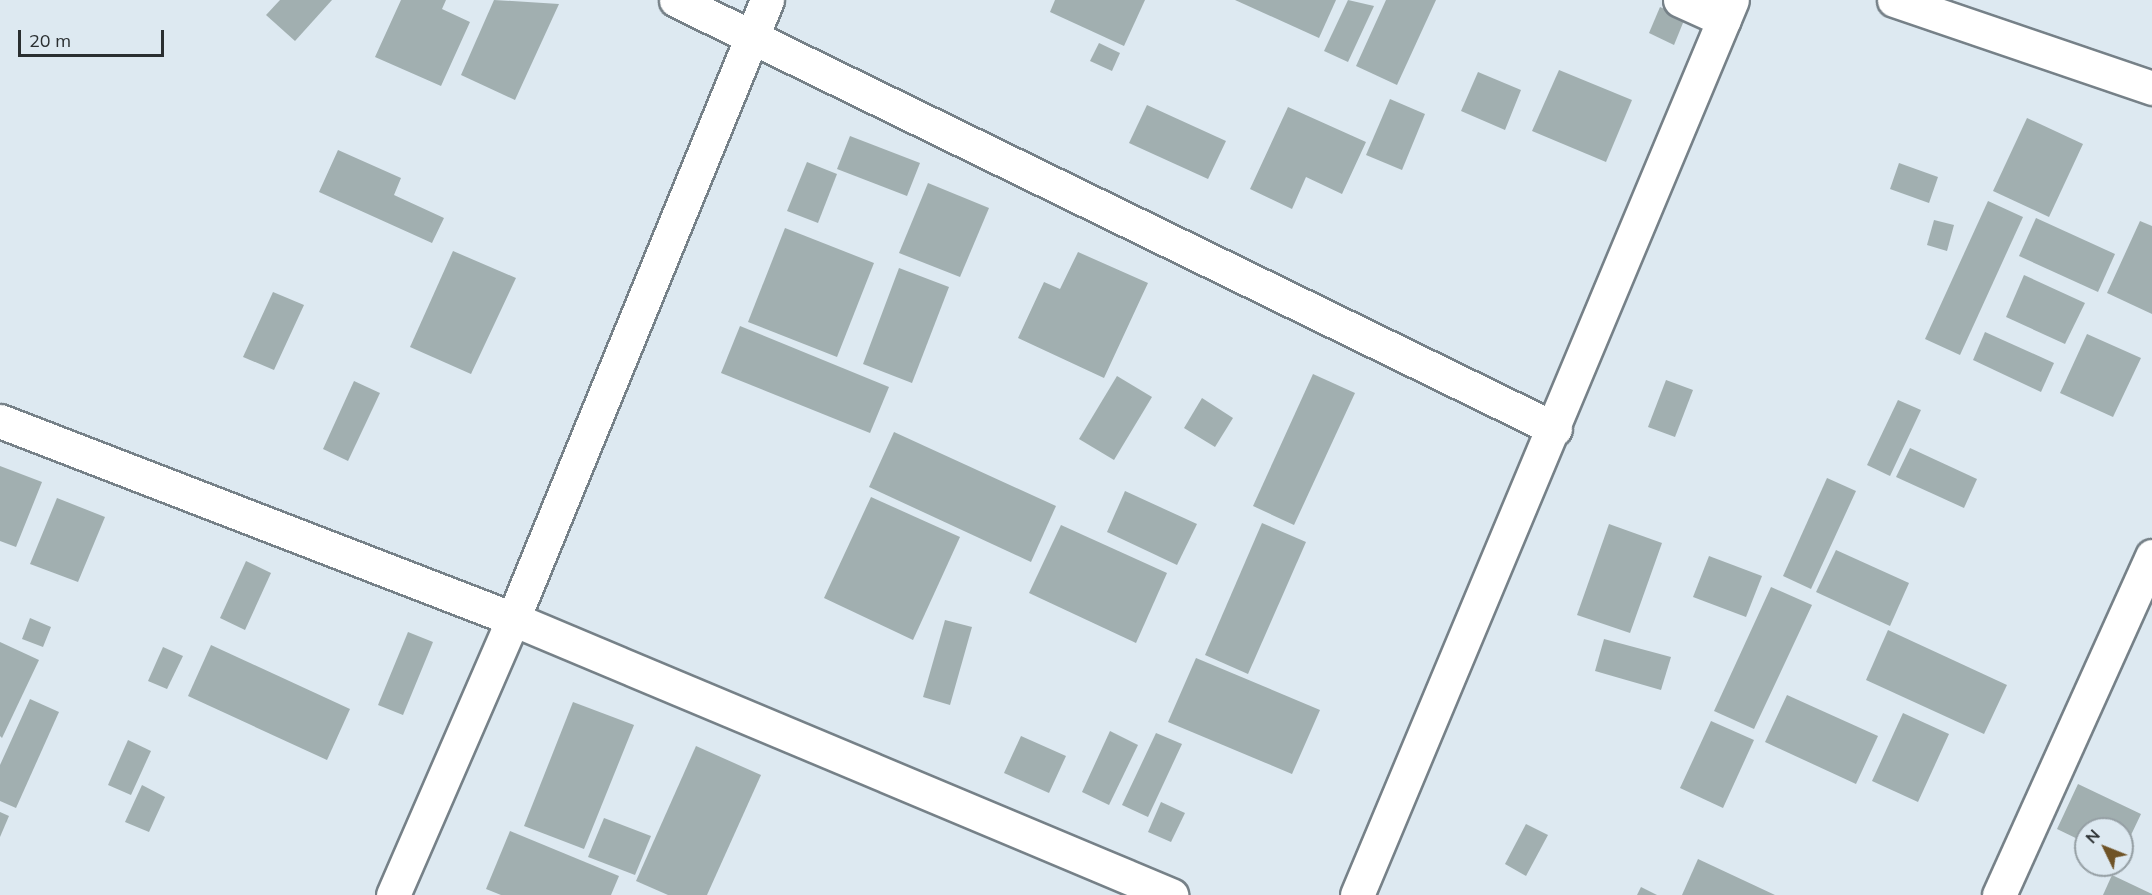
<!DOCTYPE html>
<html>
<head>
<meta charset="utf-8">
<style>
  body { margin:0 }
  #map { position:relative; width:2152px; height:895px; overflow:hidden; background:#dde9f1; font-family:Mulish,sans-serif }
  div>[style] { position:absolute }
  [style*='--x'] { left:calc(var(--x)*1px); top:calc(var(--y)*1px); width:calc(var(--w)*1px); rotate:calc(var(--a)*1deg) }
  .building>* { inset:0; background:#a1afb0 }
  .roads { filter:drop-shadow(2px 0 #768188) drop-shadow(-2px 0 #768188) drop-shadow(0 2px #768188) drop-shadow(0 -2px #768188) }
  .minor>* { height:33px; margin:-16.5px; padding:0 16.5px; transform-origin:16.5px; border-radius:16.5px; background:#fff }
  span { translate:-50% -50%; white-space:nowrap; text-align:center; line-height:1.15; -webkit-text-stroke:4.5px #dde9f1; paint-order:stroke }
  .north { position:absolute; left:2074px; top:817px; width:60px; height:60px; box-sizing:border-box; background:#dde9f1; border:2px solid #959fa4; border-radius:50%; rotate:313deg; font-size:16px; font-weight:700; line-height:24px; text-align:center; color:#2a2f31 }
  .north::after { content:''; display:block; margin:auto; width:21px; height:27px; background:#6f5326; clip-path:polygon(50% 0,100% 100%,50% 72%,0 100%) }
  .scale { position:absolute; left:18px; top:30px; width:146px; height:27px; box-sizing:border-box; border:3px solid #2a2f31; border-top:0; padding-left:8px; font-size:18px; line-height:21px; white-space:nowrap; color:#2a2f31; -webkit-text-stroke:4px #dde9f1; paint-order:stroke }
</style>
</head>
<body>
<div id="map">
  <div class="building">
    <i style="clip-path:polygon(280px 0,332px 0,295px 41px,266px 15px)"></i>
    <i style="clip-path:polygon(401px 0,446px 0,442px 9px,470px 22px,441px 86px,375px 57px)"></i>
    <i style="clip-path:polygon(494px 0,559px 4px,515px 100px,461px 75px)"></i>
    <i style="clip-path:polygon(1055px 0,1145px 0,1124px 46px,1050px 12px)"></i>
    <i style="clip-path:polygon(1235px 0,1336px 0,1319px 38px)"></i>
    <i style="clip-path:polygon(1348px 0,1374px 6px,1348px 62px,1324px 51px)"></i>
    <i style="clip-path:polygon(1386px 0,1436px 0,1397px 85px,1356px 66px)"></i>
    <i style="clip-path:polygon(1660px 7px,1685px 18px,1674px 45px,1649px 33px)"></i>
    <i style="clip-path:polygon(1099px 43px,1120px 53px,1112px 71px,1090px 61px)"></i>
    <i style="clip-path:polygon(1559px 70px,1632px 100px,1606px 162px,1532px 131px)"></i>
    <i style="clip-path:polygon(1478px 72px,1521px 90px,1505px 130px,1461px 111px)"></i>
    <i style="clip-path:polygon(1390px 99px,1425px 114px,1402px 170px,1366px 155px)"></i>
    <i style="clip-path:polygon(1147px 105px,1226px 141px,1208px 179px,1129px 143px)"></i>
    <i style="clip-path:polygon(1288px 107px,1366px 142px,1342px 194px,1306px 177px,1292px 209px,1250px 189px)"></i>
    <i style="clip-path:polygon(2027px 118px,2083px 144px,2049px 217px,1993px 191px)"></i>
    <i style="clip-path:polygon(850px 136px,920px 163px,907px 196px,837px 169px)"></i>
    <i style="clip-path:polygon(338px 150px,401px 178px,394px 195px,444px 218px,432px 243px,319px 192px)"></i>
    <i style="clip-path:polygon(807px 162px,837px 174px,818px 223px,787px 211px)"></i>
    <i style="clip-path:polygon(1899px 163px,1938px 177px,1929px 203px,1890px 189px)"></i>
    <i style="clip-path:polygon(928px 183px,989px 208px,960px 277px,899px 253px)"></i>
    <i style="clip-path:polygon(1988px 201px,2023px 217px,1960px 355px,1925px 339px)"></i>
    <i style="clip-path:polygon(2036px 218px,2115px 254px,2098px 292px,2019px 256px)"></i>
    <i style="clip-path:polygon(1934px 220px,1954px 225px,1947px 251px,1927px 245px)"></i>
    <i style="clip-path:polygon(2140px 221px,2152px 226px,2152px 314px,2107px 293px)"></i>
    <i style="clip-path:polygon(785px 228px,874px 263px,837px 357px,748px 322px)"></i>
    <i style="clip-path:polygon(453px 251px,516px 278px,471px 374px,410px 347px)"></i>
    <i style="clip-path:polygon(1078px 252px,1148px 283px,1104px 378px,1018px 338px,1044px 282px,1060px 289px)"></i>
    <i style="clip-path:polygon(899px 268px,949px 287px,912px 383px,863px 364px)"></i>
    <i style="clip-path:polygon(2024px 275px,2085px 303px,2065px 344px,2006px 317px)"></i>
    <i style="clip-path:polygon(273px 292px,304px 305px,274px 370px,243px 357px)"></i>
    <i style="clip-path:polygon(740px 326px,889px 387px,870px 433px,721px 373px)"></i>
    <i style="clip-path:polygon(1985px 332px,2054px 363px,2041px 392px,1973px 360px)"></i>
    <i style="clip-path:polygon(2087px 334px,2141px 358px,2113px 417px,2060px 393px)"></i>
    <i style="clip-path:polygon(1313px 374px,1355px 393px,1294px 525px,1253px 506px)"></i>
    <i style="clip-path:polygon(1117px 376px,1152px 397px,1114px 460px,1079px 439px)"></i>
    <i style="clip-path:polygon(1666px 380px,1693px 390px,1675px 437px,1648px 427px)"></i>
    <i style="clip-path:polygon(354px 381px,380px 393px,348px 461px,323px 449px)"></i>
    <i style="clip-path:polygon(1202px 398px,1233px 418px,1215px 447px,1184px 428px)"></i>
    <i style="clip-path:polygon(1898px 400px,1921px 410px,1890px 476px,1867px 465px)"></i>
    <i style="clip-path:polygon(894px 432px,1056px 506px,1031px 562px,869px 487px)"></i>
    <i style="clip-path:polygon(1910px 448px,1977px 479px,1964px 508px,1896px 477px)"></i>
    <i style="clip-path:polygon(0 466px,42px 482px,16px 547px,0 541px)"></i>
    <i style="clip-path:polygon(1827px 478px,1856px 491px,1811px 589px,1783px 576px)"></i>
    <i style="clip-path:polygon(1125px 491px,1197px 524px,1177px 565px,1107px 532px)"></i>
    <i style="clip-path:polygon(871px 497px,960px 537px,913px 640px,824px 598px)"></i>
    <i style="clip-path:polygon(57px 498px,105px 517px,78px 582px,30px 564px)"></i>
    <i style="clip-path:polygon(1262px 523px,1306px 542px,1248px 674px,1205px 655px)"></i>
    <i style="clip-path:polygon(1609px 524px,1662px 543px,1630px 633px,1577px 615px)"></i>
    <i style="clip-path:polygon(1061px 525px,1167px 573px,1136px 643px,1029px 593px)"></i>
    <i style="clip-path:polygon(1836px 550px,1909px 583px,1890px 626px,1816px 592px)"></i>
    <i style="clip-path:polygon(1709px 556px,1762px 576px,1746px 617px,1693px 597px)"></i>
    <i style="clip-path:polygon(246px 561px,271px 573px,245px 630px,220px 618px)"></i>
    <i style="clip-path:polygon(1771px 587px,1812px 605px,1754px 729px,1714px 711px)"></i>
    <i style="clip-path:polygon(30px 618px,51px 627px,43px 647px,22px 639px)"></i>
    <i style="clip-path:polygon(945px 620px,972px 627px,950px 705px,923px 697px)"></i>
    <i style="clip-path:polygon(1888px 630px,2007px 685px,1984px 734px,1866px 680px)"></i>
    <i style="clip-path:polygon(408px 632px,433px 642px,403px 715px,378px 705px)"></i>
    <i style="clip-path:polygon(1604px 639px,1671px 657px,1661px 690px,1595px 671px)"></i>
    <i style="clip-path:polygon(0 642px,39px 660px,2px 738px,0 736px)"></i>
    <i style="clip-path:polygon(211px 645px,350px 709px,327px 760px,188px 696px)"></i>
    <i style="clip-path:polygon(163px 647px,183px 656px,167px 689px,148px 681px)"></i>
    <i style="clip-path:polygon(1196px 658px,1320px 710px,1292px 774px,1168px 722px)"></i>
    <i style="clip-path:polygon(1787px 695px,1878px 736px,1856px 784px,1765px 742px)"></i>
    <i style="clip-path:polygon(30px 699px,59px 712px,16px 808px,0 801px,0 765px)"></i>
    <i style="clip-path:polygon(573px 702px,634px 725px,584px 849px,524px 826px)"></i>
    <i style="clip-path:polygon(1903px 713px,1949px 734px,1918px 802px,1872px 781px)"></i>
    <i style="clip-path:polygon(1711px 721px,1754px 740px,1723px 808px,1680px 788px)"></i>
    <i style="clip-path:polygon(1110px 731px,1138px 745px,1109px 805px,1082px 792px)"></i>
    <i style="clip-path:polygon(1156px 733px,1182px 744px,1148px 817px,1122px 805px)"></i>
    <i style="clip-path:polygon(1021px 736px,1066px 756px,1049px 793px,1004px 773px)"></i>
    <i style="clip-path:polygon(128px 740px,151px 751px,131px 795px,108px 785px)"></i>
    <i style="clip-path:polygon(696px 746px,761px 775px,707px 895px,668px 895px,636px 881px)"></i>
    <i style="clip-path:polygon(2078px 784px,2141px 814px,2122px 854px,2122px 829px,2086px 829px,2086px 843px,2057px 829px)"></i>
    <i style="clip-path:polygon(142px 785px,165px 797px,149px 832px,125px 822px)"></i>
    <i style="clip-path:polygon(1161px 802px,1185px 813px,1171px 842px,1148px 832px)"></i>
    <i style="clip-path:polygon(0 812px,9px 816px,0 837px)"></i>
    <i style="clip-path:polygon(604px 818px,651px 836px,635px 875px,588px 857px)"></i>
    <i style="clip-path:polygon(1526px 824px,1548px 835px,1526px 876px,1505px 864px)"></i>
    <i style="clip-path:polygon(510px 831px,619px 876px,611px 895px,501px 895px,486px 889px)"></i>
    <i style="clip-path:polygon(1698px 859px,1775px 895px,1682px 895px)"></i>
    <i style="clip-path:polygon(2112px 875px,2152px 894px,2152px 895px,2103px 895px)"></i>
    <i style="clip-path:polygon(1641px 887px,1657px 895px,1637px 895px)"></i>
  </div>
  <div class="roads">
    <div class="minor">
      <i style="--x:676;--y:0;--w:978;--a:26.01"></i>
      <i style="--x:1680;--y:0;--w:48;--a:24.4"></i>
      <i style="--x:1894;--y:0;--w:273;--a:18.8"></i>
      <i style="--x:0;--y:421;--w:550;--a:21.1"></i>
      <i style="--x:513;--y:619;--w:714;--a:22.76"></i>
      <i style="--x:393;--y:895;--w:301;--a:-66.5"></i>
      <i style="--x:513;--y:619;--w:669;--a:-67.69"></i>
      <i style="--x:1357;--y:895;--w:970;--a:-67.27"></i>
      <i style="--x:1999;--y:895;--w:372;--a:-65.7"></i>
    </div>
  </div>
  <div class="north">N</div>
  <div class="scale">20 m</div>
</div>
</body>
</html>
